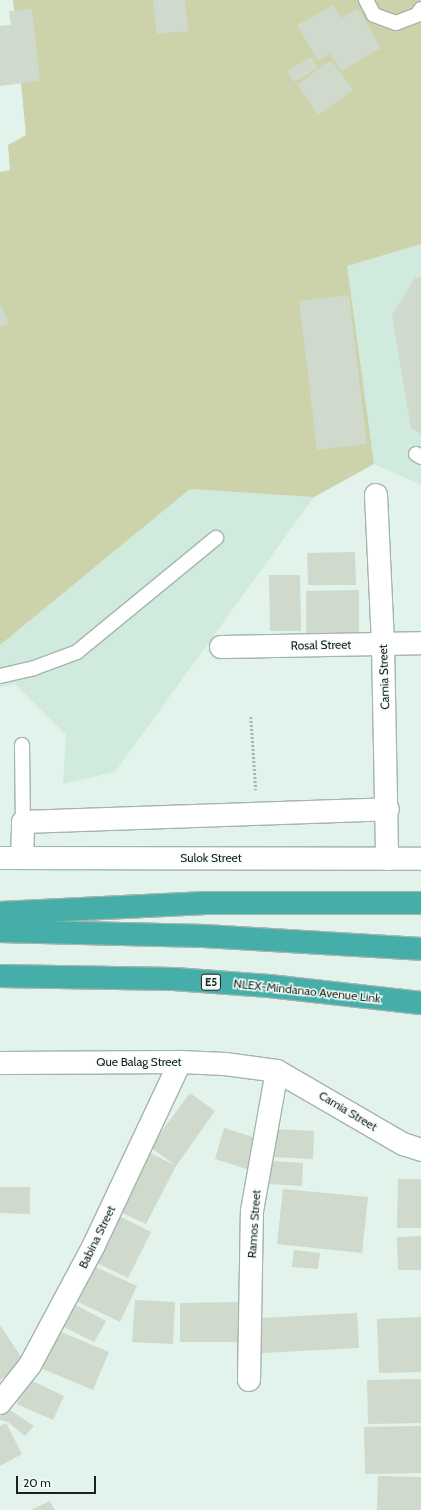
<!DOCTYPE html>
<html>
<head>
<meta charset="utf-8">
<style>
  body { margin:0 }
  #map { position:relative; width:421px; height:1510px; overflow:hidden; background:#e2f3eb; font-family:Cabin,sans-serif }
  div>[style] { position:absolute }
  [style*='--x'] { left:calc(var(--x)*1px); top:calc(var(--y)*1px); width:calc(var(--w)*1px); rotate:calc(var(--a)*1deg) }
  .built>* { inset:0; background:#d1eade }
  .green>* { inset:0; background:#ccd2a9 }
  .building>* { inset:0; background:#cfd9cc }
  .path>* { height:2.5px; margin-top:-1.25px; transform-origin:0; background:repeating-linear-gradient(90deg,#a4b2ac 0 2px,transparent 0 4px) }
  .roads { filter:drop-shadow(1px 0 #a5b5ad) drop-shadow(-1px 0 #a5b5ad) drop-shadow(0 1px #a5b5ad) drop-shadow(0 -1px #a5b5ad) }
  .service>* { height:14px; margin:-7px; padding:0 7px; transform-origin:7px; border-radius:7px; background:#fff }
  .minor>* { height:22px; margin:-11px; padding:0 11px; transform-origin:11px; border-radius:11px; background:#fff }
  .tertiary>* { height:22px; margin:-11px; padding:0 11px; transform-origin:11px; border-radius:11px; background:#fff }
  .motorway>* { height:22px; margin:-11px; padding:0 11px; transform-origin:11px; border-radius:11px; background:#46aea9 }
  span { translate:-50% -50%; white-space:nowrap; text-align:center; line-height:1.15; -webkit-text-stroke:3px #f4fef9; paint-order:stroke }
  .shield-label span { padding:1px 3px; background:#f4fef9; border:1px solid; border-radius:3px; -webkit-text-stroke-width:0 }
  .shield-label { font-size:11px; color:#1b211e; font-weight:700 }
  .street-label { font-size:12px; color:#1b211e }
  .scale { position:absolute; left:16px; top:1476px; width:80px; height:18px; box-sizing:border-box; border:2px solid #1b211e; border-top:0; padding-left:5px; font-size:12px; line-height:14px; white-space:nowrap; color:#1b211e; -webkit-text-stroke:3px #f4fef9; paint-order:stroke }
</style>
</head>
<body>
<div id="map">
  <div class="built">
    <i style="clip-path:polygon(421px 244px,421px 485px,374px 464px,346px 266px)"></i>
    <i style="clip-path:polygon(190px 489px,314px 497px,115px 772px,63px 784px,66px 735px,15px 684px,0 687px,0 645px)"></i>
  </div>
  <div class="green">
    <i style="clip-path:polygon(13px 0,421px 0,421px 244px,347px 266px,374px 464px,314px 497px,190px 489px,0 645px,0 172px,10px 170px,8px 145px,26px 135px)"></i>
  </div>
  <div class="building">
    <i style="clip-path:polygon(153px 0,185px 0,188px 31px,157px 34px)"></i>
    <i style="clip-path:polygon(333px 5px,341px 18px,358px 8px,381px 48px,341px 71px,330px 54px,318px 61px,297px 25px)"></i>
    <i style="clip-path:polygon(32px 9px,40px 81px,0 86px,0 26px,11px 25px,9px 11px)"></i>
    <i style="clip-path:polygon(311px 57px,318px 68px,294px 82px,287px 71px)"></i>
    <i style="clip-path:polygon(331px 60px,353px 90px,318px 115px,297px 85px)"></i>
    <i style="clip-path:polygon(421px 277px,421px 434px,411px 428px,392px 315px,415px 278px)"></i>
    <i style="clip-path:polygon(349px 295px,367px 444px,317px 450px,299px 301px)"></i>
    <i style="clip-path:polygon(0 302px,9px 323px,0 327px)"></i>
    <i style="clip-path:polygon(355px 552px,356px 585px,308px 585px,307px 553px)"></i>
    <i style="clip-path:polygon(269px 575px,300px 575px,301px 631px,270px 631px)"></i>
    <i style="clip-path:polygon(359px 590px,359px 633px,306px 633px,306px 591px)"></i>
    <i style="clip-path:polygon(190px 1093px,215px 1111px,176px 1166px,146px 1224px,118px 1211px,148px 1152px,176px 1166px,150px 1147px)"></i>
    <i style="clip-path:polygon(224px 1128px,259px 1139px,250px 1170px,215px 1159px)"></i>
    <i style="clip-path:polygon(273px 1129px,314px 1131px,313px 1159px,272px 1157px)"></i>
    <i style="clip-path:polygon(270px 1161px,303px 1163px,302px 1186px,268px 1184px)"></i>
    <i style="clip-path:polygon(398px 1179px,421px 1179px,421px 1228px,397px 1228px)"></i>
    <i style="clip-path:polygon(0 1187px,30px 1187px,30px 1214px,0 1213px)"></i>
    <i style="clip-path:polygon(283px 1189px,368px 1197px,362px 1253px,277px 1244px)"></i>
    <i style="clip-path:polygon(119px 1216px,151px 1232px,128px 1278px,95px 1262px)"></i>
    <i style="clip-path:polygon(421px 1236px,421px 1270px,398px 1270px,397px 1237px)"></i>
    <i style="clip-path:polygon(294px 1250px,320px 1253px,318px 1269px,292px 1267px)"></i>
    <i style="clip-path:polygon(89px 1264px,137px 1286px,120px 1322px,72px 1299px)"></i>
    <i style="clip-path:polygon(135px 1300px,175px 1302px,173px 1344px,132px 1342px)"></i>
    <i style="clip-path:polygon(241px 1302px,241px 1342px,180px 1342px,180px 1303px)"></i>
    <i style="clip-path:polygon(72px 1303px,106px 1321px,94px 1342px,60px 1325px)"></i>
    <i style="clip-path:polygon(357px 1313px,359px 1348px,262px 1353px,260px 1318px)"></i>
    <i style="clip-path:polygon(421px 1317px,421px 1372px,379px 1373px,377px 1319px)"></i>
    <i style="clip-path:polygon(0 1325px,25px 1363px,0 1380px)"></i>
    <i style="clip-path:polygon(54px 1329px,109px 1352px,93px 1390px,38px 1367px)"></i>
    <i style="clip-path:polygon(28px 1379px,64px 1396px,53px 1420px,17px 1404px)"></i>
    <i style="clip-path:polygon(421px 1379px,421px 1423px,368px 1424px,367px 1380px)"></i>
    <i style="clip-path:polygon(10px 1410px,34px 1426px,25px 1436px,8px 1422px,0 1420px,0 1416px)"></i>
    <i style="clip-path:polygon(6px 1423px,22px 1454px,0 1466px,0 1426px)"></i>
    <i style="clip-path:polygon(421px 1426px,421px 1473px,365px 1474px,364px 1427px)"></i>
    <i style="clip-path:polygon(378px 1476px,421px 1477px,421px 1510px,377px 1510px)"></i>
    <i style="clip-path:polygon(50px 1501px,55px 1510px,31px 1510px)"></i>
  </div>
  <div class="path">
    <i style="--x:251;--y:717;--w:73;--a:86.1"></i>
  </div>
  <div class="roads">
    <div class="service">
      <i style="--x:366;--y:0;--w:17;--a:62"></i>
      <i style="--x:374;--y:15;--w:23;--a:20"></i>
      <i style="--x:396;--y:23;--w:22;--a:-21"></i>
      <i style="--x:417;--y:15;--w:7;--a:-56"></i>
      <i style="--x:416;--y:454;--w:6;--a:31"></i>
      <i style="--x:0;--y:676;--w:35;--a:-13"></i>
      <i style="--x:34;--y:668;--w:46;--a:-20.4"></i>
      <i style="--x:77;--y:652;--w:180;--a:-39.4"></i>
      <i style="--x:22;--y:745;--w:77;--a:89.3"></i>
    </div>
    <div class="minor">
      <i style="--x:376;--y:495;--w:149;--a:87.3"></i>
      <i style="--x:383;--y:644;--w:215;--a:88.9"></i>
      <i style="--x:221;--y:647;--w:200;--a:-1.1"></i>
      <i style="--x:22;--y:858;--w:36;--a:-88"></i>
      <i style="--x:23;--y:822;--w:365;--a:-2"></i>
      <i style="--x:249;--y:1380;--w:169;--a:-89"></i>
      <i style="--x:252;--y:1211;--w:142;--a:-79.9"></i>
      <i style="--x:0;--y:1403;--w:48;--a:-51.7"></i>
      <i style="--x:30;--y:1365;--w:136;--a:-61.9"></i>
      <i style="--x:94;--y:1245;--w:202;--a:-64.8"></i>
    </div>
    <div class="tertiary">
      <i style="--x:0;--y:858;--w:421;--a:0.1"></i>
      <i style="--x:0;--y:1063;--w:180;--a:-0.3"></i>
      <i style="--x:180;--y:1062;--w:45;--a:2.5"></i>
      <i style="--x:225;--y:1064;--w:52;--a:7.7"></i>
      <i style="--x:277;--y:1071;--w:146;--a:30.1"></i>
      <i style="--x:403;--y:1144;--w:19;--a:18"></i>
    </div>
    <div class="motorway">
      <i style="--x:0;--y:913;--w:206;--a:-2.8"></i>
      <i style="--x:206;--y:903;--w:215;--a:0"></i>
      <i style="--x:0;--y:931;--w:204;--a:1.4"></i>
      <i style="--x:204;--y:936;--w:217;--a:3.4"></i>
      <i style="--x:0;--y:976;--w:174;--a:1"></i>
      <i style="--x:174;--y:979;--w:95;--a:4.2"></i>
      <i style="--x:269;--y:986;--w:153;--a:6.4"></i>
    </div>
  </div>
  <div class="shield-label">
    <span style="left:211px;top:982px">E5</span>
  </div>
  <div class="street-label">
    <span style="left:321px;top:645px;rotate:-1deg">Rosal Street</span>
    <span style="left:384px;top:677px;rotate:-92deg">Camia Street</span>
    <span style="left:211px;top:858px">Sulok Street</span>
    <span style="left:307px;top:991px;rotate:6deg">NLEX-Mindanao Avenue Link</span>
    <span style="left:139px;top:1062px">Que Balag Street</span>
    <span style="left:348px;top:1111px;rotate:31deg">Camia Street</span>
    <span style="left:254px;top:1224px;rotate:-86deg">Ramos Street</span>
    <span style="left:97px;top:1237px;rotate:-64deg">Babina Street</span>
  </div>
  <div class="scale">20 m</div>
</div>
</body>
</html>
